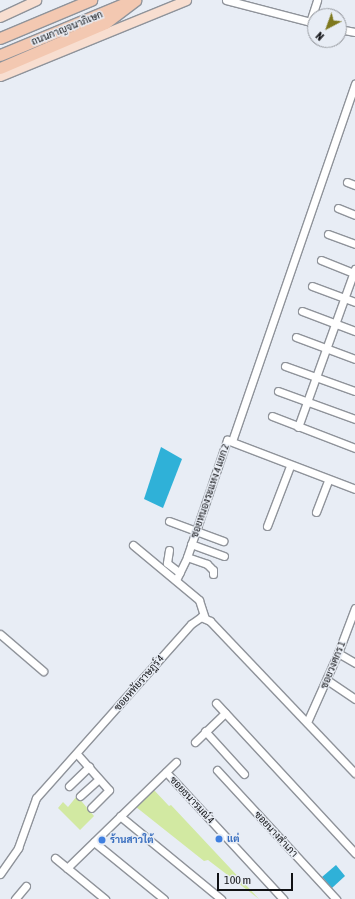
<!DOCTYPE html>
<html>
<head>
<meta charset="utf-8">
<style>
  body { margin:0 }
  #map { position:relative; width:355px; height:899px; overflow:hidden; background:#e8edf5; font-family:"Asap Condensed",Sarabun,sans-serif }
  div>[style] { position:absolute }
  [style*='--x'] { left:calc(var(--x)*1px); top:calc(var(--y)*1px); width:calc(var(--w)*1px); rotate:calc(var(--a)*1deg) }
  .green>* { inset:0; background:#d2e9a2 }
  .water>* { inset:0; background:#2fb1d8 }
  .roads { filter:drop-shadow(1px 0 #8f939a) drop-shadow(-1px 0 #8f939a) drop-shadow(0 1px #8f939a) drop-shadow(0 -1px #8f939a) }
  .minor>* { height:7px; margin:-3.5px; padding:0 3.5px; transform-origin:3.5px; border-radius:3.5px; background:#fff }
  .major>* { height:9px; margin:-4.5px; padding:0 4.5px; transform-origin:4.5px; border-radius:4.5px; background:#f8ded0 }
  .highway>* { height:11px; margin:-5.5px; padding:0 5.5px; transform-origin:5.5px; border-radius:5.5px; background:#f3c8b1 }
  .dots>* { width:11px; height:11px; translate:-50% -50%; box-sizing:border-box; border:2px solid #e8edf5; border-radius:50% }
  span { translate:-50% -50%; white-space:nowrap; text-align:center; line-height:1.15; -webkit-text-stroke:3px #e8edf5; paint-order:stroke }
  .street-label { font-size:10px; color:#101114 }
  .shop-label { font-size:10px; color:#366cbe; font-weight:700 }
  .left { translate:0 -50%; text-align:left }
  .north { position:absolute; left:307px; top:8px; width:40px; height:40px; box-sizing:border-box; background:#e8edf5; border:1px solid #92959b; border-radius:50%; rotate:221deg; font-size:11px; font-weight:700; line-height:16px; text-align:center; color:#101114 }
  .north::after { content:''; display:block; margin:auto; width:14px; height:18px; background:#7e781d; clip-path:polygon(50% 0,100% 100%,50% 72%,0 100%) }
  .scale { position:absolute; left:217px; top:873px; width:76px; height:18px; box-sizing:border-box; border:2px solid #101114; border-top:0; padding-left:5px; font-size:12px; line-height:14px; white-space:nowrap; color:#101114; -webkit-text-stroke:3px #e8edf5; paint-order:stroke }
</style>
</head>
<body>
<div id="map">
  <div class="green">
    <i style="clip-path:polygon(153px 789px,169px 806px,171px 805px,259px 899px,208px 860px,204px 861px,136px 807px)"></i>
    <i style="clip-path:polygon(77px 796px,94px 816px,80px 830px,58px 808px,63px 802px,68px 807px)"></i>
  </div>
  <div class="water">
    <i style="clip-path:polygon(161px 447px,182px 459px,163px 508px,144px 499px)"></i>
    <i style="clip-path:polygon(336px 865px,345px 876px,332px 888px,322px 877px)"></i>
  </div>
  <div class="roads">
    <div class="minor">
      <i style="--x:226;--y:0;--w:92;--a:14.5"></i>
      <i style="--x:310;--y:22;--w:23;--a:-72"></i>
      <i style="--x:339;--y:29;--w:16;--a:11"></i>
      <i style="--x:347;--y:182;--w:9;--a:21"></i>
      <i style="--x:338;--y:208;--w:18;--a:22"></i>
      <i style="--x:328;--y:234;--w:29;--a:20"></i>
      <i style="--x:321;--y:260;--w:35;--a:22"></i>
      <i style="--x:312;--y:286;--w:46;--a:20.4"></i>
      <i style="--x:302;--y:311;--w:57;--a:20.7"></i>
      <i style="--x:296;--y:337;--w:63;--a:20.4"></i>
      <i style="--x:285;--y:366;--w:74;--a:19.7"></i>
      <i style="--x:278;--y:391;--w:82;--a:20"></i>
      <i style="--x:272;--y:416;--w:89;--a:21.1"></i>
      <i style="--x:298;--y:427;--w:168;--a:-70.2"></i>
      <i style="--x:232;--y:441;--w:378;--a:-71"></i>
      <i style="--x:316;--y:512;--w:33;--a:-69"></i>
      <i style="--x:169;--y:521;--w:58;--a:20.3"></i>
      <i style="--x:267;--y:526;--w:64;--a:-69"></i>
      <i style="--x:191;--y:544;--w:35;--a:20"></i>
      <i style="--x:133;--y:545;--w:86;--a:39.8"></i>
      <i style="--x:199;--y:600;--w:19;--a:72"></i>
      <i style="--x:169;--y:550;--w:13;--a:99"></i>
      <i style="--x:167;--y:563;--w:16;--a:38"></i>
      <i style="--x:187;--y:557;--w:21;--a:19"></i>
      <i style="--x:207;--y:564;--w:8;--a:45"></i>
      <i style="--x:213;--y:570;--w:4;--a:90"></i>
      <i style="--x:176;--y:580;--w:25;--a:-64"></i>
      <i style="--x:187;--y:557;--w:124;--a:-71.1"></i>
      <i style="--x:227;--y:440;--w:137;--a:20.9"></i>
      <i style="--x:0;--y:634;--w:57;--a:40.7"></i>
      <i style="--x:338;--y:653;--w:20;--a:30"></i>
      <i style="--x:327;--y:680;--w:34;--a:34"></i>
      <i style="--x:216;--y:703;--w:205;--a:47.2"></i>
      <i style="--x:308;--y:720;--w:73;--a:-65.9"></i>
      <i style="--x:338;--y:653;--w:48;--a:-69.3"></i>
      <i style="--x:205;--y:731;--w:58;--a:47.8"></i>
      <i style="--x:195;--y:742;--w:42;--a:-44"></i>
      <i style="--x:77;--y:754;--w:48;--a:48.4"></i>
      <i style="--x:109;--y:790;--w:25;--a:135"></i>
      <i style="--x:217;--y:770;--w:176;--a:47.3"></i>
      <i style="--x:166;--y:772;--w:173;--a:47.3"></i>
      <i style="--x:69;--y:786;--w:28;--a:-44"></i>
      <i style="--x:80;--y:796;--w:25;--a:-42"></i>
      <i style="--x:120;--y:816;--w:131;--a:39.4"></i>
      <i style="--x:94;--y:842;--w:90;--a:39.2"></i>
      <i style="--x:55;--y:858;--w:65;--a:39.4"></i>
      <i style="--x:67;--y:868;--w:152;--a:-44.2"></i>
      <i style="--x:0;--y:874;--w:32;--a:-55"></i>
      <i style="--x:18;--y:848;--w:53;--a:-70.2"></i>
      <i style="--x:36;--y:798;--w:233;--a:-48.3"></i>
      <i style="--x:191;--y:624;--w:12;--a:-35"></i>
      <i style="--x:201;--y:617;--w:10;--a:24"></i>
      <i style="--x:210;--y:621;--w:210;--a:46.4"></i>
      <i style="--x:15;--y:899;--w:17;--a:-50"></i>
    </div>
    <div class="major">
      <i style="--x:0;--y:17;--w:40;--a:-25"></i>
      <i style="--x:0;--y:76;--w:201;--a:-22.2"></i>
    </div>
    <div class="highway">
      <i style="--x:0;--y:38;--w:99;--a:-22.7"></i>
      <i style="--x:0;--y:55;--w:136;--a:-22.4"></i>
      <i style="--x:0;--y:68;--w:114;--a:-23.2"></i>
      <i style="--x:105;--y:23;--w:38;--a:-37"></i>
    </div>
  </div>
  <div class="dots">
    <i style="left:219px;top:839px;background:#3f7fe0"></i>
    <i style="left:102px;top:840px;background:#3f7fe0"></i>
  </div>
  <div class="street-label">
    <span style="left:67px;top:28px;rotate:-22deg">ถนนกาญจนาภิเษก</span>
    <span style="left:210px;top:491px;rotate:-71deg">ซอยหนองระแหง 4 แยก 2</span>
    <span style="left:333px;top:665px;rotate:-68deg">ซอยวงศกร 1</span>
    <span style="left:139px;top:683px;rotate:-49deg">ซอยหทัยราษฎร์ 4</span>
    <span style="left:192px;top:800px;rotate:47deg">ซอยธนารมณ์ 4</span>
    <span style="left:276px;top:834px;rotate:47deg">ซอยนางสำเภา</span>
  </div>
  <div class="shop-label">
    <span class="left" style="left:227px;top:839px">แต่</span>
    <span class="left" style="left:110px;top:840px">ร้านสาวใต้</span>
  </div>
  <div class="north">N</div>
  <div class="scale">100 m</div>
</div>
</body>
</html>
